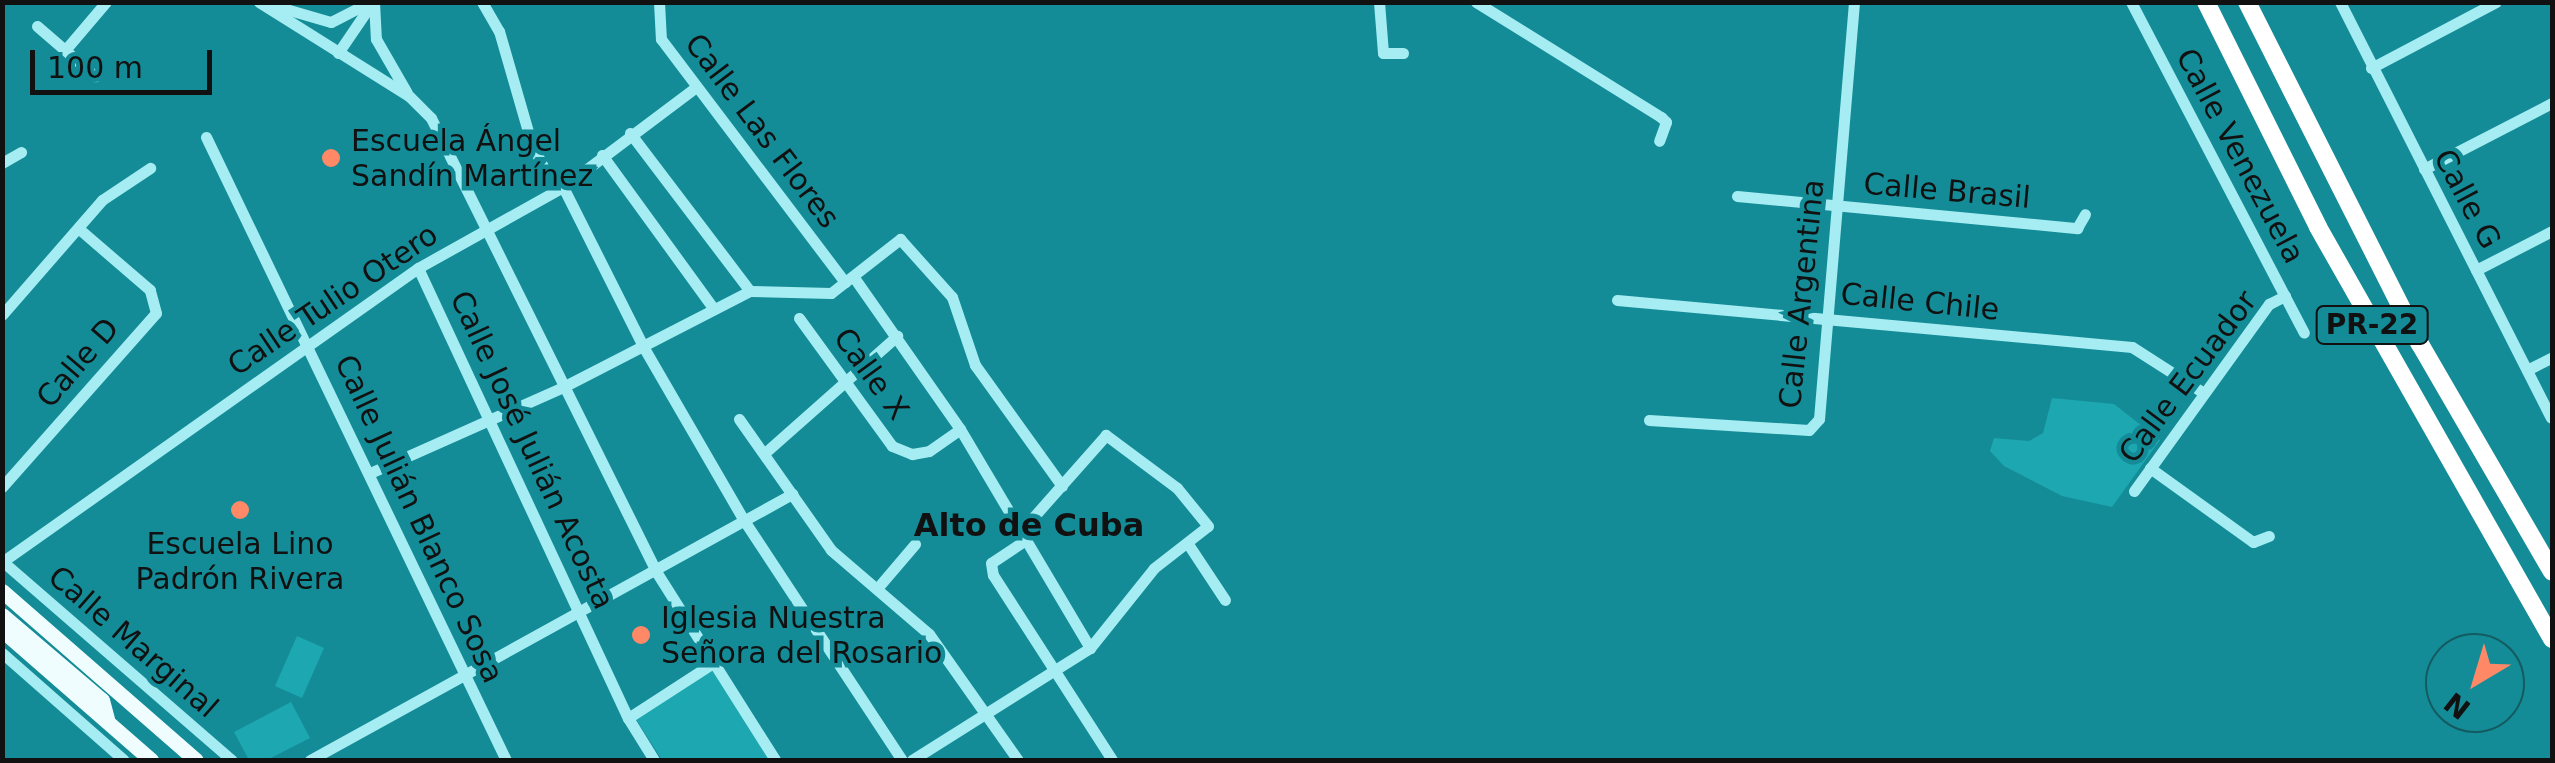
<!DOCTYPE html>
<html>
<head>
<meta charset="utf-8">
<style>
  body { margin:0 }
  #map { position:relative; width:2555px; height:763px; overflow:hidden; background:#148c97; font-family:"DejaVu Sans",sans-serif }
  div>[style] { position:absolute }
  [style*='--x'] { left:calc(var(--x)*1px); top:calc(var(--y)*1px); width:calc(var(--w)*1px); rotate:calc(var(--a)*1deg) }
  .green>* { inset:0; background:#1ca7b1 }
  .minor>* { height:11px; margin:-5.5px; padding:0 5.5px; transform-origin:5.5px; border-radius:5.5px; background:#a5edf2 }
  .major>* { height:15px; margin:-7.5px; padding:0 7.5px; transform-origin:7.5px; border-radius:7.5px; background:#f0fdff }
  .highway>* { height:18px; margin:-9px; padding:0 9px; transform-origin:9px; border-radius:9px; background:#fff }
  .dots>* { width:28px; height:28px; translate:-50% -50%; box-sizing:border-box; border:5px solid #148c97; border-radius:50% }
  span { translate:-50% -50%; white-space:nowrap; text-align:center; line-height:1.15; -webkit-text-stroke:9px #148c97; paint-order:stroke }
  .shield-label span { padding:2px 8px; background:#148c97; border:2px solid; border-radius:8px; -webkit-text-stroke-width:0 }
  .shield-label { font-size:28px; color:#111; font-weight:700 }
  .street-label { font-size:30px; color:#111 }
  .poi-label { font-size:30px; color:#111 }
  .left { translate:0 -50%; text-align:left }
  .neighbourhood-label { font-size:32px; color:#111; font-weight:700 }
  .frame { position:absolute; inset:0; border:5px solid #111; pointer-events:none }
  .north { position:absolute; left:2425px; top:633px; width:100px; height:100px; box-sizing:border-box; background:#148c97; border:2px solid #135b61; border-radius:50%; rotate:218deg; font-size:28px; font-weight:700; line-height:40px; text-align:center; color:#111 }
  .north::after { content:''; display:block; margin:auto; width:35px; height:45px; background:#ff8966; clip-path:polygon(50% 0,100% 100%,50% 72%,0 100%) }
  .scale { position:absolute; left:30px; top:50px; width:182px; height:45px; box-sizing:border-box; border:5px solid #111; border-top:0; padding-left:12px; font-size:30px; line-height:35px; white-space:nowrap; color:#111; -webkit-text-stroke:8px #148c97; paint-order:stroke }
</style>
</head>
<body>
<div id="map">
  <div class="green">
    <i style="clip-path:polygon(2052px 398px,2114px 404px,2160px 440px,2112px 507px,2062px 496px,2004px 466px,1990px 451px,1994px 438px,2029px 441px,2043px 433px)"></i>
    <i style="clip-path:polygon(297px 636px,324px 648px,302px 698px,275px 686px)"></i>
    <i style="clip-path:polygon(714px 667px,772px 760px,662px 760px,634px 716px)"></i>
    <i style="clip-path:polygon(291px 702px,310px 738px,267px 760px,249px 760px,234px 732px)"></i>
  </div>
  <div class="minor">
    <i style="--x:259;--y:2;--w:177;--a:32.1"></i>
    <i style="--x:409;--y:96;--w:31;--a:45"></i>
    <i style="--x:431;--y:118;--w:508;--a:63.59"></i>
    <i style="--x:657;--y:573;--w:221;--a:57.7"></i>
    <i style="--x:374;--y:2;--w:37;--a:87"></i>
    <i style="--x:376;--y:39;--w:62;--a:60.1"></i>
    <i style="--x:482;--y:2;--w:34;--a:60"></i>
    <i style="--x:499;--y:31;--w:116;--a:73.9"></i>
    <i style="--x:531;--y:142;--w:52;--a:63.9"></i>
    <i style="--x:659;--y:2;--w:37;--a:87"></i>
    <i style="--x:661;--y:39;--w:305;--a:52.9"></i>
    <i style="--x:1379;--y:2;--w:51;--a:85.5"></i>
    <i style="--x:1383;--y:53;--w:20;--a:0"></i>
    <i style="--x:1476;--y:2;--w:218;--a:31.9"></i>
    <i style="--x:1661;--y:117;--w:7;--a:45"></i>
    <i style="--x:1666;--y:122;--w:20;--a:110"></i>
    <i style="--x:2131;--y:2;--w:373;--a:62.4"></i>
    <i style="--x:2340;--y:2;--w:466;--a:63.1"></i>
    <i style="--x:272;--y:5;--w:61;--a:16.1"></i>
    <i style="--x:331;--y:22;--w:44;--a:-27.1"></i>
    <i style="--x:37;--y:26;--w:77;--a:40.8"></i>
    <i style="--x:66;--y:49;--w:62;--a:-49.6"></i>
    <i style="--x:338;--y:53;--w:60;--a:-55.8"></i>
    <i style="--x:2371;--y:68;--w:141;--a:-27.8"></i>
    <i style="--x:630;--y:133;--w:198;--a:52.8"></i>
    <i style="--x:206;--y:137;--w:691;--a:64.29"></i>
    <i style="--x:602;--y:155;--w:190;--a:54"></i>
    <i style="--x:2;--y:163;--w:22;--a:-30"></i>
    <i style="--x:2424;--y:169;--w:144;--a:-27.3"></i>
    <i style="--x:563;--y:187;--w:180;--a:63.3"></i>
    <i style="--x:644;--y:348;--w:201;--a:59.9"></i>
    <i style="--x:745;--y:522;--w:285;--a:56.6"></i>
    <i style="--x:1737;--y:196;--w:342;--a:5.4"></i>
    <i style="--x:2077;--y:228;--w:16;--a:-60"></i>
    <i style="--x:418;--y:268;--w:497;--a:65"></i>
    <i style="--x:628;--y:718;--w:49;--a:58.2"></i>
    <i style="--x:2476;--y:270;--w:85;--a:-27.2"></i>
    <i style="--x:855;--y:279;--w:183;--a:55"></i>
    <i style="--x:960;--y:429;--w:255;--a:59.3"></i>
    <i style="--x:1617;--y:300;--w:517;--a:5.21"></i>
    <i style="--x:2132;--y:347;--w:85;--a:32.6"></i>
    <i style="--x:2;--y:315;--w:152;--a:-49"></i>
    <i style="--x:102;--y:200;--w:58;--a:-33.7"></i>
    <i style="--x:799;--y:318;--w:158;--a:54"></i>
    <i style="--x:892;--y:446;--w:22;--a:22"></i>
    <i style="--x:912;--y:454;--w:17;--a:-10"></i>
    <i style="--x:929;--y:451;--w:38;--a:-35"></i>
    <i style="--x:2527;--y:370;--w:28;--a:-27"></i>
    <i style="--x:739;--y:419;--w:160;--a:54.9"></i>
    <i style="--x:831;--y:550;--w:129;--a:40.6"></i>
    <i style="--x:929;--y:634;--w:154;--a:54.8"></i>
    <i style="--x:1649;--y:420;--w:160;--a:3.6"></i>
    <i style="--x:1809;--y:430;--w:15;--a:-48"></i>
    <i style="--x:1819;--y:419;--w:418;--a:-85.2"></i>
    <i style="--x:767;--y:451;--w:174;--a:-41.5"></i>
    <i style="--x:2150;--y:468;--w:127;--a:35.7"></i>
    <i style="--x:2253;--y:542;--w:17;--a:-21"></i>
    <i style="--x:370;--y:473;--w:214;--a:-24"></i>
    <i style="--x:565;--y:386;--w:208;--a:-27.2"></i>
    <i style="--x:750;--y:291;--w:81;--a:1.4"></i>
    <i style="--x:831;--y:293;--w:88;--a:-38"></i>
    <i style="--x:900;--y:239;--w:78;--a:48.1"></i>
    <i style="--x:952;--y:297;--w:72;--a:71.3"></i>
    <i style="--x:975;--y:365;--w:149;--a:54.3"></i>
    <i style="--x:2;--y:487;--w:232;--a:-48.5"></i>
    <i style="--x:156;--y:313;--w:24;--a:-105"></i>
    <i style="--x:150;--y:290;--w:94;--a:-139.3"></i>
    <i style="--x:2134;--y:491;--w:231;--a:-54.2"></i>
    <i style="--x:2269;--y:304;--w:18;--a:-27"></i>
    <i style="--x:1027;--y:539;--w:43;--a:146.3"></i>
    <i style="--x:991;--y:563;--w:12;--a:81"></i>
    <i style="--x:993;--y:575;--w:220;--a:57.2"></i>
    <i style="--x:1188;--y:544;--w:67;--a:56.5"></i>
    <i style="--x:2;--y:561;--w:304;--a:40.9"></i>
    <i style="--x:2;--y:562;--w:509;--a:-35.25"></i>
    <i style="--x:418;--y:268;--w:166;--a:-29.2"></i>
    <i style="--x:563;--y:187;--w:165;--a:-36.9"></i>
    <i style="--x:880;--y:585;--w:54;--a:-49.5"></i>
    <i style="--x:2;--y:653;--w:162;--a:41.3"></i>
    <i style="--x:628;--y:718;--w:101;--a:-32.9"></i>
    <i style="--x:310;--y:760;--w:551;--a:-28.89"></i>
    <i style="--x:912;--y:760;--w:210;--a:-32.2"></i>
    <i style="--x:1090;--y:648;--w:102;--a:-51.3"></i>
    <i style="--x:1154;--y:568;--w:68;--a:-37.9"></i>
    <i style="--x:1208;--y:526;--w:49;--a:-129.2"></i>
    <i style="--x:1177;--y:488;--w:89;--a:-143.3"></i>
    <i style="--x:1106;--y:435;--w:127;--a:131.5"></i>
  </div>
  <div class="major">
    <i style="--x:2;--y:591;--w:257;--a:41.1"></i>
    <i style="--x:2;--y:615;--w:131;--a:40.4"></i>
    <i style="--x:102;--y:700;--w:20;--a:75"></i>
    <i style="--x:2;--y:630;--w:198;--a:41.1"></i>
  </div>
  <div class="highway">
    <i style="--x:2206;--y:2;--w:251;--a:63.5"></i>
    <i style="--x:2318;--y:227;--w:474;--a:60.4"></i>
    <i style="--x:2247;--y:2;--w:383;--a:63.2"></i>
    <i style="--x:2420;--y:344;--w:263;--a:59.9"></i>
  </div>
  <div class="dots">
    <i style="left:331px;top:158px;background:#ff8966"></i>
    <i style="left:240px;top:510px;background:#ff8966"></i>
    <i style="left:641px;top:635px;background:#ff8966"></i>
  </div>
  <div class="shield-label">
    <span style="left:2372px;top:325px">PR-22</span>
  </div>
  <div class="street-label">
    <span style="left:762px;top:131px;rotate:53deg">Calle Las Flores</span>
    <span style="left:2240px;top:156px;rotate:62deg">Calle Venezuela</span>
    <span style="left:1947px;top:191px;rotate:5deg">Calle Brasil</span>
    <span style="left:2467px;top:199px;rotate:62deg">Calle G</span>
    <span style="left:1802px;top:294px;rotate:-84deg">Calle Argentina</span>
    <span style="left:333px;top:300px;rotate:-34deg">Calle Tulio Otero</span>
    <span style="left:1920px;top:302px;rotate:6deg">Calle Chile</span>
    <span style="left:78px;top:363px;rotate:-49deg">Calle D</span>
    <span style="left:871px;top:374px;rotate:54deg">Calle X</span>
    <span style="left:2188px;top:377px;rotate:-53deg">Calle Ecuador</span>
    <span style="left:532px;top:450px;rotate:65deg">Calle José Julián Acosta</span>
    <span style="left:419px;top:519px;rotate:65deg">Calle Julián Blanco Sosa</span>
    <span style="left:133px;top:642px;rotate:41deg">Calle Marginal</span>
  </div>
  <div class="poi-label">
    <span class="left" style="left:351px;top:158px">Escuela Ángel<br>Sandín Martínez</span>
    <span style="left:240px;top:561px">Escuela Lino<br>Padrón Rivera</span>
    <span class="left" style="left:661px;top:635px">Iglesia Nuestra<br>Señora del Rosario</span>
  </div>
  <div class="neighbourhood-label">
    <span style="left:1029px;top:525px">Alto de Cuba</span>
  </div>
  <div class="frame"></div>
  <div class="north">N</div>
  <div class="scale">100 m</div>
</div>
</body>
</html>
